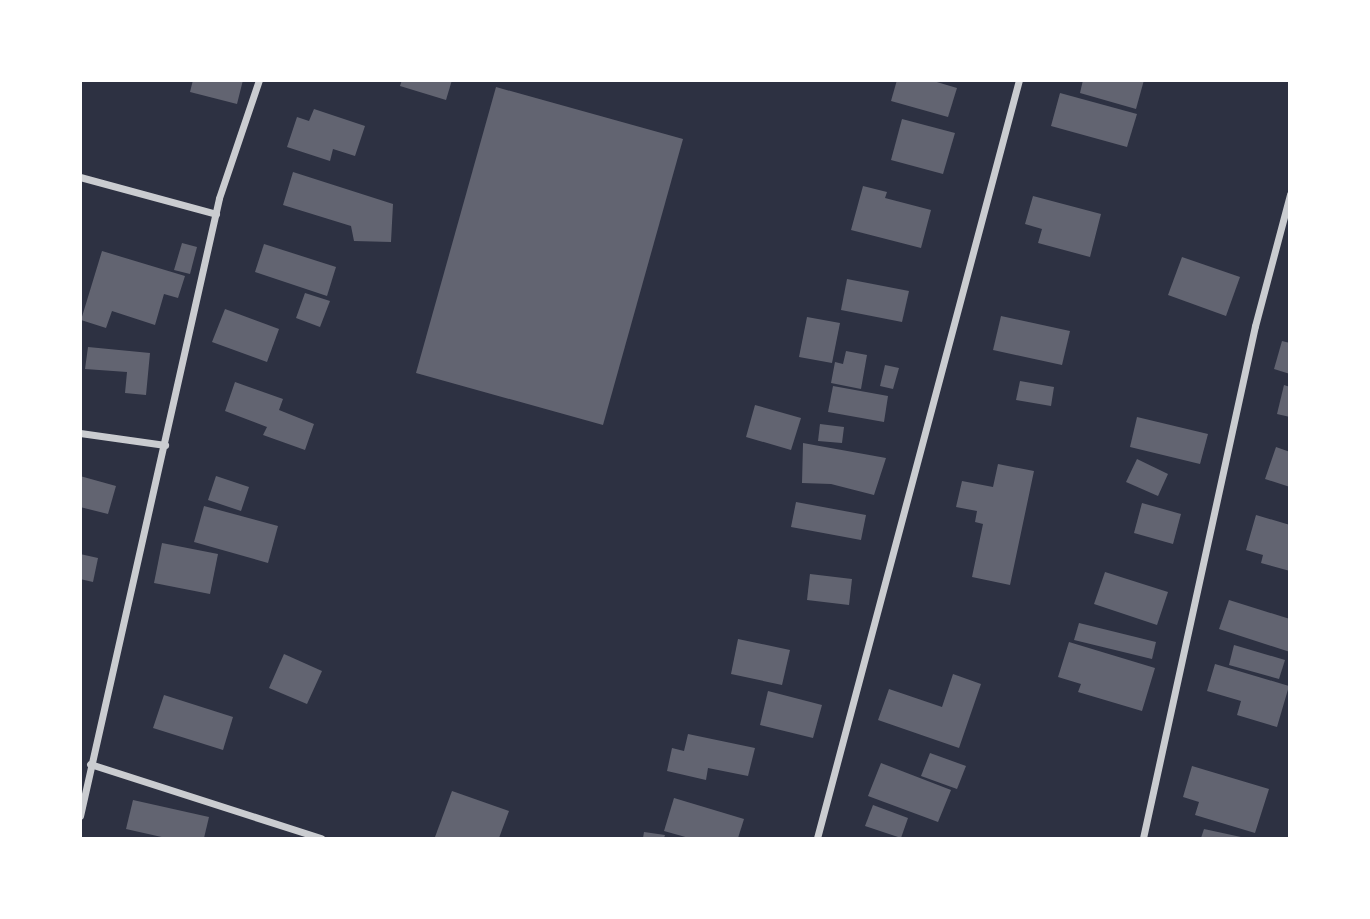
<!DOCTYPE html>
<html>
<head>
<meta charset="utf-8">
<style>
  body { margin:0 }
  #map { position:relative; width:1370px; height:919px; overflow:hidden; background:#2d3142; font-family:"Noto Sans",sans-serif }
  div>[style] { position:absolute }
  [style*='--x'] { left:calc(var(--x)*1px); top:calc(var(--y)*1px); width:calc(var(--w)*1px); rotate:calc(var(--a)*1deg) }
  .building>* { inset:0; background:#626471 }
  .minor>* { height:7px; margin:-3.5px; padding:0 3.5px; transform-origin:3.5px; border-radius:3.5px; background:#caccd0 }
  span { translate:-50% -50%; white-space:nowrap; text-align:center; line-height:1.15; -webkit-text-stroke:6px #fff; paint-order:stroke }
  .frame { position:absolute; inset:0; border:82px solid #fff; pointer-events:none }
</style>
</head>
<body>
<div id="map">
  <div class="building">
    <i style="clip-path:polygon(193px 80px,243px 80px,237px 104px,190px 92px)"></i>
    <i style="clip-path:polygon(402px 80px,452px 80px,446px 100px,400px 86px)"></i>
    <i style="clip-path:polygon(897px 80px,930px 80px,957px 88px,948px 117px,891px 101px)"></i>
    <i style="clip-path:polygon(1083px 80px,1144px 80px,1136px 109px,1080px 93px)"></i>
    <i style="clip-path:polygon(496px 87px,683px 139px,603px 425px,416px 373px)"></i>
    <i style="clip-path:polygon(1060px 93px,1137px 114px,1127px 147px,1051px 126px)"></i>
    <i style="clip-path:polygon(314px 109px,365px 126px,355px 156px,333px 149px,330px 161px,287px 147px,297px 117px,309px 121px)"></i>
    <i style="clip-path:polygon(902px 119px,955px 133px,943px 174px,891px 160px)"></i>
    <i style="clip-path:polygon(293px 172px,393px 204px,391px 242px,354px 241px,351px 226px,283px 205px)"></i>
    <i style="clip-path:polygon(863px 186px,887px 192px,885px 198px,931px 210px,921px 248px,851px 230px)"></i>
    <i style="clip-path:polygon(1033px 196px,1101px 214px,1090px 257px,1038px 243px,1042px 229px,1025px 224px)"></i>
    <i style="clip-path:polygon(182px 243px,197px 247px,190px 274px,174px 270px)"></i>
    <i style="clip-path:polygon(264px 244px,336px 267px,327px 296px,255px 272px)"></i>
    <i style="clip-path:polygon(102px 251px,185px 276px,178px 298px,164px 294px,155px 325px,112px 311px,106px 328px,81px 320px)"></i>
    <i style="clip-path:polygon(1182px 257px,1240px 277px,1226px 316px,1168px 295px)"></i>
    <i style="clip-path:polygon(847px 279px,909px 291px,902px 322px,841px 310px)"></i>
    <i style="clip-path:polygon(305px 293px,330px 301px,320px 327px,296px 318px)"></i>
    <i style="clip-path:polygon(225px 309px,279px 329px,267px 362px,212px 342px)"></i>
    <i style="clip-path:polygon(1001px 316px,1070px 331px,1062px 365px,993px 350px)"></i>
    <i style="clip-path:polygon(807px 317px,840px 323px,832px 363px,799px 357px)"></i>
    <i style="clip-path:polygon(1282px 341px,1290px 343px,1290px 374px,1274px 369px)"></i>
    <i style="clip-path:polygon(88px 347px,150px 353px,146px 395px,125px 393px,127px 372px,85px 369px)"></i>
    <i style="clip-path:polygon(846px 351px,867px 355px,861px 389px,831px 383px,835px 362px,843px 364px)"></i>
    <i style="clip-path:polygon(885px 365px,899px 368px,893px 389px,880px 386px)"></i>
    <i style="clip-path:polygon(1020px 381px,1054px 387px,1051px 406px,1016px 400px)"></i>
    <i style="clip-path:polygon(235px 382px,283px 399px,279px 410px,314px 424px,305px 450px,263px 435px,267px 427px,225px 411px)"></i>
    <i style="clip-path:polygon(1284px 385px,1290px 387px,1290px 417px,1277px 414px)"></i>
    <i style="clip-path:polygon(833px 386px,888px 396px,884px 422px,828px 412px)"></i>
    <i style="clip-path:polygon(755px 405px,801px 418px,791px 450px,746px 437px)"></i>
    <i style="clip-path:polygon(1137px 417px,1208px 434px,1200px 464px,1130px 447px)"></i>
    <i style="clip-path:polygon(820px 424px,844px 427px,842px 443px,818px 441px)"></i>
    <i style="clip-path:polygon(803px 443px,886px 458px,874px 495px,831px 484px,802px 483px)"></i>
    <i style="clip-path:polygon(1276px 447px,1290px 452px,1290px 487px,1265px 479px)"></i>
    <i style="clip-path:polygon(1137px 459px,1168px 474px,1158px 496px,1126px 482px)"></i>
    <i style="clip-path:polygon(998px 464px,1034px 471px,1010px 585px,972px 577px,983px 524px,975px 522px,977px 511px,956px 507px,962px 481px,993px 487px)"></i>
    <i style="clip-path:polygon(80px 476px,116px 486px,108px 514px,80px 507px)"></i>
    <i style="clip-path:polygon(216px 476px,249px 487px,241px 511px,208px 500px)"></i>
    <i style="clip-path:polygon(796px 502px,866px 515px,861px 540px,791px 527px)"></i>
    <i style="clip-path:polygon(1142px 503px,1181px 514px,1173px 544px,1134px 533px)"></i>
    <i style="clip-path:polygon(204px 506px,278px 526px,268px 563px,194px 542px)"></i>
    <i style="clip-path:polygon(1256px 515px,1290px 525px,1290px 571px,1261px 563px,1263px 555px,1246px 550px)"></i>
    <i style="clip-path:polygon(162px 543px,218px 554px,210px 594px,154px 583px)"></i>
    <i style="clip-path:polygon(80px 554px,98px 558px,93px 582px,80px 579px)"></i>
    <i style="clip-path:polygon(1105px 572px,1168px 592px,1157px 625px,1094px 604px)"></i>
    <i style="clip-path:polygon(810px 574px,852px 579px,849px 605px,807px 600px)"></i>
    <i style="clip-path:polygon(1229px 600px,1290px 619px,1290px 652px,1219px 629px)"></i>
    <i style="clip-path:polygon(1079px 623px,1156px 642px,1152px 659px,1074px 640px)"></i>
    <i style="clip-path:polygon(738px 639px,790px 650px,782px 685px,731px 674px)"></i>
    <i style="clip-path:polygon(1069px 642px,1155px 668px,1142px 711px,1078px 692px,1081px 684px,1058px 677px)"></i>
    <i style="clip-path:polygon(1234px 645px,1285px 660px,1279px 679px,1229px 665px)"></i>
    <i style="clip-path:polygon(284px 654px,322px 671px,307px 704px,269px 688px)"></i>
    <i style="clip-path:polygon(1215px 664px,1289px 686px,1277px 727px,1237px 715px,1241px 701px,1207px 691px)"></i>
    <i style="clip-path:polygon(953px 674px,981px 684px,959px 748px,878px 720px,889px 689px,942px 707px)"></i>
    <i style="clip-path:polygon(768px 691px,822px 705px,813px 738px,760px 725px)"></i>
    <i style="clip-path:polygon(164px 695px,233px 717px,223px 750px,153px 728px)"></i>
    <i style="clip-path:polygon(688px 734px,755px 748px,748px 776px,708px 768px,706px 780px,667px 771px,672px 748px,684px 751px)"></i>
    <i style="clip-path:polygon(930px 753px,966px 766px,957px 789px,921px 776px)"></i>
    <i style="clip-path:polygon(881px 763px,951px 790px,938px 822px,868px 796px)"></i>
    <i style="clip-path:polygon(1192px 766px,1269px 789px,1255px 833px,1195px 815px,1199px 802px,1183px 797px)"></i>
    <i style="clip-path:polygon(452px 791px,509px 811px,499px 838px,435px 837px)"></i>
    <i style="clip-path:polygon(674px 798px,744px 819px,738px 838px,689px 838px,664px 831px)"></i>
    <i style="clip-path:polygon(133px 800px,209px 817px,204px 838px,166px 838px,126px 829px)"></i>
    <i style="clip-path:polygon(873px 805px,908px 818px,901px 838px,865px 826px)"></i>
    <i style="clip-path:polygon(1204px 829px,1241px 837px,1241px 838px,1201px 838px)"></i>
    <i style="clip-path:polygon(644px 832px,665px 835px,664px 838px,643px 838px)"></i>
  </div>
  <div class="minor">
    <i style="--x:80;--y:177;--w:141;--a:15.2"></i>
    <i style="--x:80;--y:433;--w:86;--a:8"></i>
    <i style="--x:90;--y:764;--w:243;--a:17.8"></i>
    <i style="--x:80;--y:816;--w:633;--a:-77.32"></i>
    <i style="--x:219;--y:198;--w:125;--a:-71.3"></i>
    <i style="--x:817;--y:838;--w:784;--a:-75.08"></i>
    <i style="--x:1143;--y:838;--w:524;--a:-77.66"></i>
    <i style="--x:1255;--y:326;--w:137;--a:-75.1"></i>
  </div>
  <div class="frame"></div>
</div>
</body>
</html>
